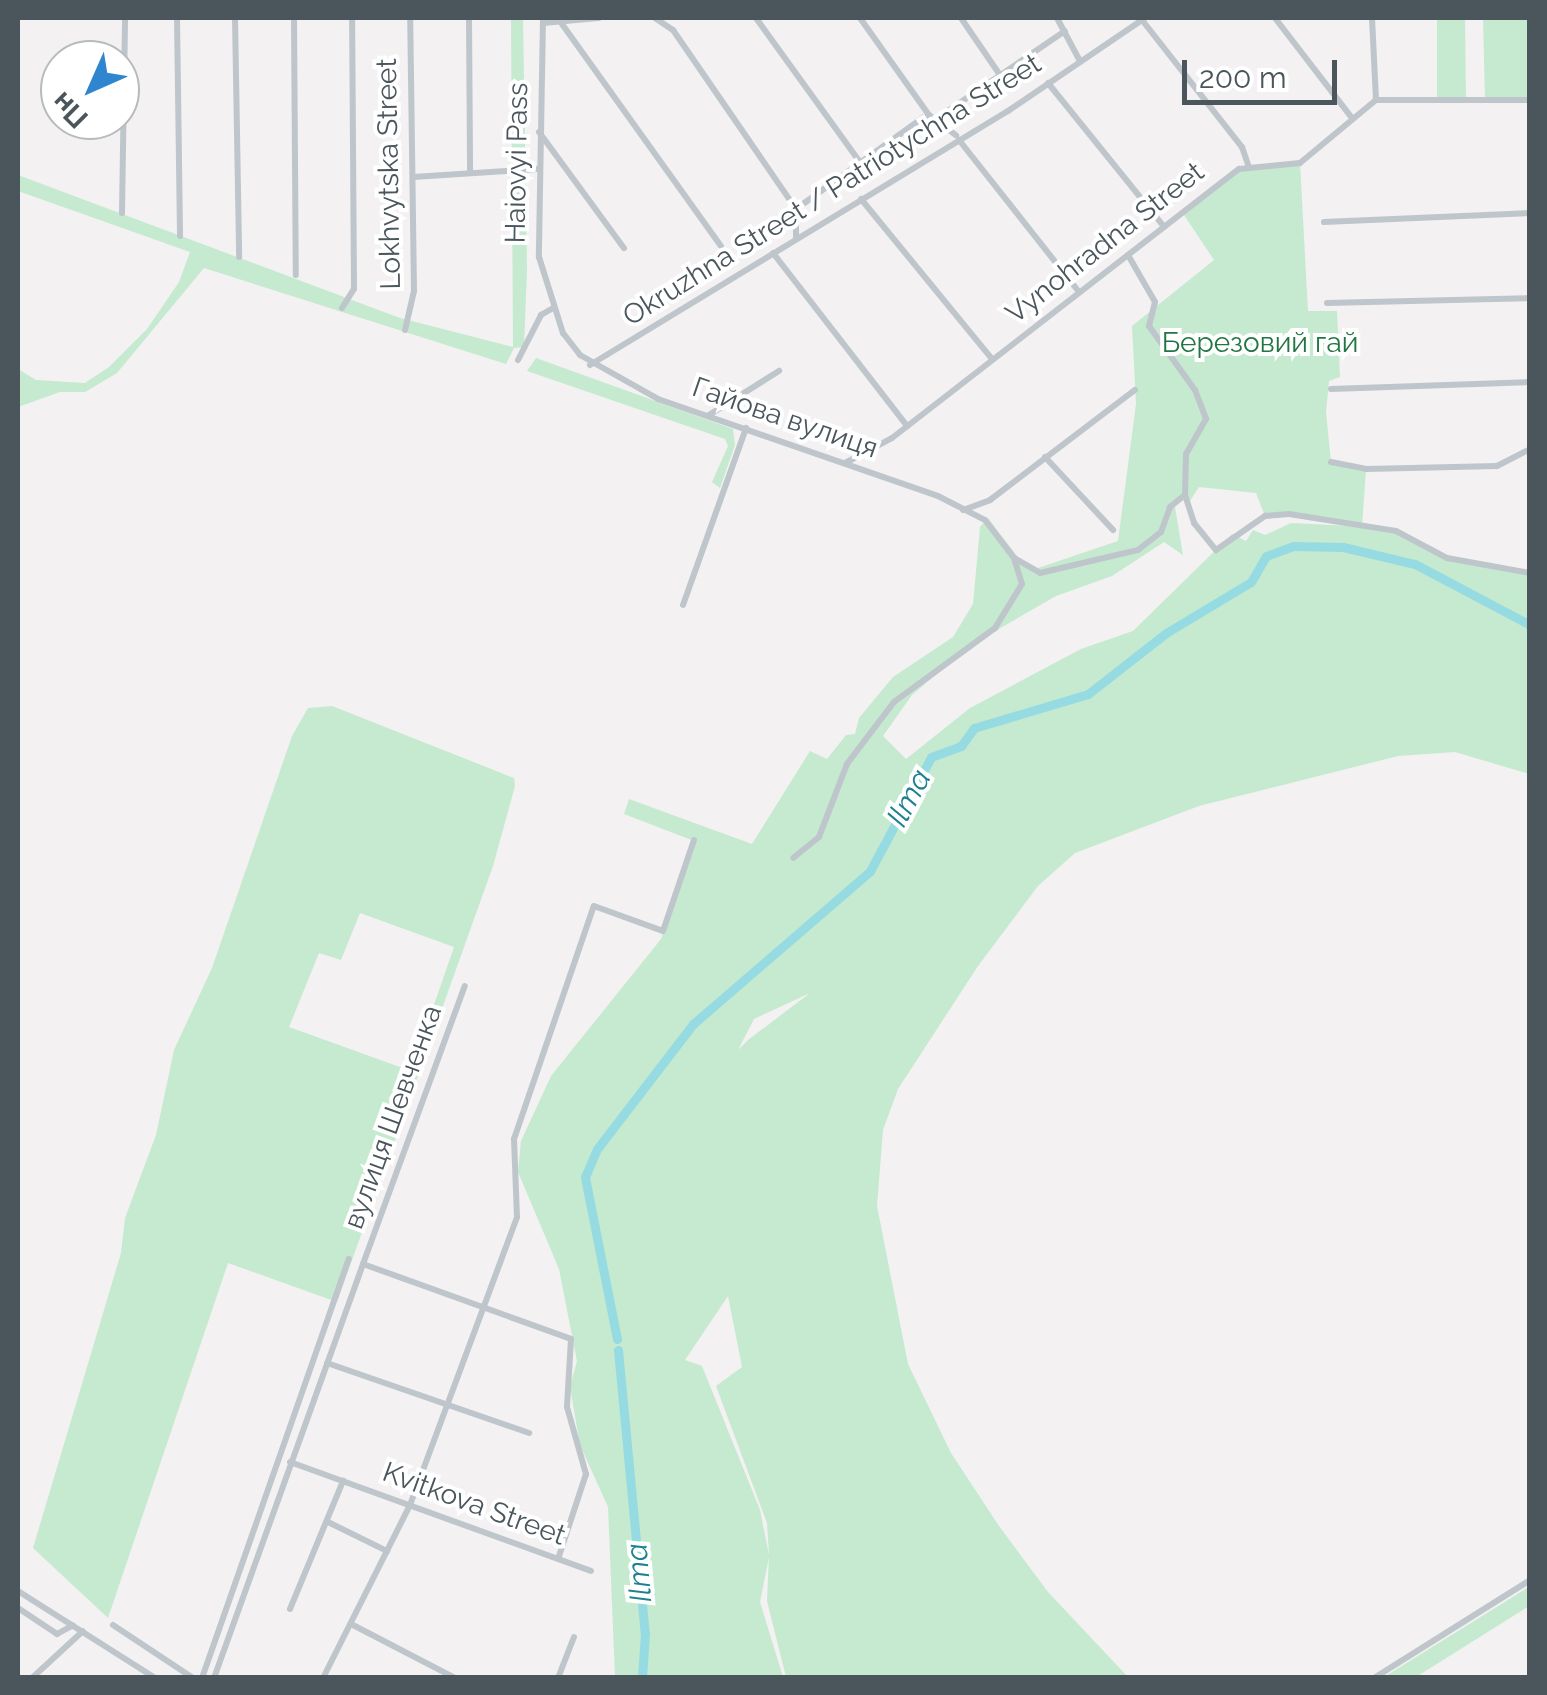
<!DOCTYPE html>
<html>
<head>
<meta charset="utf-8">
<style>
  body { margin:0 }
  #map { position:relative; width:1547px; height:1695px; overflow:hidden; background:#f3f1f1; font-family:Raleway,sans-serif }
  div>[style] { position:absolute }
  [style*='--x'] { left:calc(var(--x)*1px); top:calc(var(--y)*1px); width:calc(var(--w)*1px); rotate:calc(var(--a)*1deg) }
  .green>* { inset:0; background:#c5eacf }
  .river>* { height:9px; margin:-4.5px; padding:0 4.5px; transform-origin:4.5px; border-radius:4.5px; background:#97dbe2 }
  .minor>* { height:6px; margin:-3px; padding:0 3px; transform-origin:3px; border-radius:3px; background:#bec6cb }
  span { translate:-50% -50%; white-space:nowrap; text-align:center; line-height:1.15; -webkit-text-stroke:8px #fff; paint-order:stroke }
  .street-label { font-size:28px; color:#4a555c }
  .park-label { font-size:28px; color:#237643 }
  .water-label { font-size:30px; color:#1d828e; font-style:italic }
  .frame { position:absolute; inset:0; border:20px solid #4a555c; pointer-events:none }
  .north { position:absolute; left:40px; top:40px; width:100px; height:100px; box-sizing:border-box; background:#fff; border:2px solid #b7bbbe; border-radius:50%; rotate:225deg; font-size:28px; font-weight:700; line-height:40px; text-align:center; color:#4a555c }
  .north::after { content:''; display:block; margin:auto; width:35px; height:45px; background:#2f86ce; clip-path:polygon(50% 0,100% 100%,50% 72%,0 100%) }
  .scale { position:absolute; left:1182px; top:60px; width:155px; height:45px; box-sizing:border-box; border:5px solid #4a555c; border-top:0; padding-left:12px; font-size:30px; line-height:35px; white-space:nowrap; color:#4a555c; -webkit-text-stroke:8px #fff; paint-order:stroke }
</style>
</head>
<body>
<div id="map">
  <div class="green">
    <i style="clip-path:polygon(511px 18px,523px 18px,527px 270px,524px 347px,514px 348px,506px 364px,204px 268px,117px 373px,85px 392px,60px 392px,18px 407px,18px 369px,36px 380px,85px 383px,109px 367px,147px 329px,179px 282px,190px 252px,18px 191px,18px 175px,400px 318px,513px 347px)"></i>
    <i style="clip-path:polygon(1437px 18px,1465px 18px,1466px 99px,1437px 98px)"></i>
    <i style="clip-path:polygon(1483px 18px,1529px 18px,1529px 99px,1485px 99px)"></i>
    <i style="clip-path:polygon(evenodd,1300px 163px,1308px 311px,1337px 311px,1340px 377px,1329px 381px,1326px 412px,1331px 462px,1366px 469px,1362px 527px,1396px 531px,1447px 558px,1529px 574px,1529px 774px,1455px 752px,1398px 756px,1199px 806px,1075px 853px,1038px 886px,978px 966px,898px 1089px,883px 1130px,877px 1206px,908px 1364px,951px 1453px,999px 1526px,1048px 1592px,1128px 1677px,786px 1677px,767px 1601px,769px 1557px,760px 1602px,783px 1677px,615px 1677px,608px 1507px,580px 1445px,570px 1387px,577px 1361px,559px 1269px,518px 1172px,521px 1141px,551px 1076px,661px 939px,694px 841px,624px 814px,629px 799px,752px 844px,810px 751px,827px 759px,846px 735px,855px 734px,859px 718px,893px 677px,953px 637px,973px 604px,980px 527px,988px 518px,1018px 557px,1038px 568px,1118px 541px,1136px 404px,1132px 326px,1214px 260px,1182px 212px,1239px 169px,1300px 163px,1199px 487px,1256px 493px,1265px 516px,1316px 517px,1352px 526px,1291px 523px,1265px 535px,1253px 530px,1246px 541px,1232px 534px,1133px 631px,1081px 649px,970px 708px,906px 759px,883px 736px,912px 695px,971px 645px,1056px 596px,1112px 576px,1164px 542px,1183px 555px,1174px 501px,1184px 495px,1188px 504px,1199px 487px,1300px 163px,810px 993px,748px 1040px,738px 1050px,754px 1019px,810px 993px,1300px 163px,728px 1296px,742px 1367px,716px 1386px,767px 1523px,769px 1555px,760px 1510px,702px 1366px,685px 1360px,728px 1296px)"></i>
    <i style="clip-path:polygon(536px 358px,733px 429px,735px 445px,720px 488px,712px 482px,728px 446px,725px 439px,527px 371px)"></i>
    <i style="clip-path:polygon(evenodd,332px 706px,514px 778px,515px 786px,493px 866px,337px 1302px,228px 1263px,108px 1618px,33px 1548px,121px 1253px,125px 1218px,156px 1135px,174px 1050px,212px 968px,292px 736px,308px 708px,332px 706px,360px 913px,454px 947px,411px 1071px,289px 1027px,319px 953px,341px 960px,360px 913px)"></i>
    <i style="clip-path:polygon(1529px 1587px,1529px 1606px,1416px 1677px,1384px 1677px)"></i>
  </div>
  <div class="river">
    <i style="--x:617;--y:1339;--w:165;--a:-101.2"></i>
    <i style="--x:585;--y:1177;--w:30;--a:-67"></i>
    <i style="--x:597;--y:1149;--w:158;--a:-52.5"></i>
    <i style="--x:693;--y:1024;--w:234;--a:-40.8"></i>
    <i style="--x:870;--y:871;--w:129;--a:-61.8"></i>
    <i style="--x:931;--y:757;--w:32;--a:-20"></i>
    <i style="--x:961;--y:746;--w:22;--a:-54"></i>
    <i style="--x:974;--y:728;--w:119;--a:-16.6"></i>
    <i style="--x:1088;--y:694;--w:99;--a:-38"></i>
    <i style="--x:1166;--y:633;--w:99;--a:-31"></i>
    <i style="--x:1251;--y:582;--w:30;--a:-60"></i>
    <i style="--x:1266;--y:556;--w:29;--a:-20"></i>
    <i style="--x:1293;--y:546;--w:50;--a:1.1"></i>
    <i style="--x:1343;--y:547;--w:74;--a:13.3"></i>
    <i style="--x:1415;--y:564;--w:130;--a:27.9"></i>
    <i style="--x:618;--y:1350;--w:284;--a:84.6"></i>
    <i style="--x:645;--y:1633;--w:45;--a:93.8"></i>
  </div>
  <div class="minor">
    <i style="--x:177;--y:18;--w:218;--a:89.2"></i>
    <i style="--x:235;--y:18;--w:239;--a:89"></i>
    <i style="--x:294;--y:18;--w:257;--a:89.6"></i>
    <i style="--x:469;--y:18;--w:154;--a:89.6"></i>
    <i style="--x:543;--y:18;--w:239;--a:91"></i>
    <i style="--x:539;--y:257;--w:80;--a:72.5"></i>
    <i style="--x:563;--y:333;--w:28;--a:52"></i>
    <i style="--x:580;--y:355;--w:90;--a:29.4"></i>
    <i style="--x:658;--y:399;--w:296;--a:19.1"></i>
    <i style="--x:938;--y:496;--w:53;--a:27.1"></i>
    <i style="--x:985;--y:520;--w:48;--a:52.7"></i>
    <i style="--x:1014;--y:558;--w:27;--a:73"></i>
    <i style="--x:1022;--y:584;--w:52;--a:121.5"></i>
    <i style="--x:995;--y:628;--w:125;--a:143.8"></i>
    <i style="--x:894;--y:702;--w:78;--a:127.2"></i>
    <i style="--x:847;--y:764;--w:78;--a:111"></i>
    <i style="--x:819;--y:837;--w:33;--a:141"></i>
    <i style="--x:655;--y:18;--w:22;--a:34"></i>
    <i style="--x:673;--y:30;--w:217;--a:55.5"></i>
    <i style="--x:796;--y:209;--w:30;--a:90"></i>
    <i style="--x:756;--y:18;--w:176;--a:54.2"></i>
    <i style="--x:860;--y:18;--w:119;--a:54.6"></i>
    <i style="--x:929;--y:115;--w:34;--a:37"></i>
    <i style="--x:961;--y:18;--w:69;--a:55.6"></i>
    <i style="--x:1057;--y:18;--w:49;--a:61.9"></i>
    <i style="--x:1275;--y:18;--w:126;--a:52.4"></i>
    <i style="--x:1372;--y:18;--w:82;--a:87.2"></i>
    <i style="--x:1142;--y:20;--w:162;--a:51.8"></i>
    <i style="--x:1242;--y:147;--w:21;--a:71"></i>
    <i style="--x:543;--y:23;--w:56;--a:-5.1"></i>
    <i style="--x:562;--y:24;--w:273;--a:54.4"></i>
    <i style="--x:1048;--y:83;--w:185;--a:51.1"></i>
    <i style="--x:539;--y:132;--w:144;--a:53.8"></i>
    <i style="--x:959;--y:140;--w:194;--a:51.7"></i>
    <i style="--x:413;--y:177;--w:125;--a:-3.7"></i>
    <i style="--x:861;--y:199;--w:207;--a:50.7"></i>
    <i style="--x:796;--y:209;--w:158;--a:-35.7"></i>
    <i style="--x:924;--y:117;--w:12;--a:9"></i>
    <i style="--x:936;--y:119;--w:156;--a:-34.3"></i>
    <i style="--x:122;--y:213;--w:195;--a:-89.1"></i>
    <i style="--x:1324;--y:222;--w:206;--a:-2.5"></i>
    <i style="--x:773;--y:253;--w:219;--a:52.2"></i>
    <i style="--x:1128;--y:255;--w:54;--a:60.1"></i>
    <i style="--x:1155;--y:302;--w:25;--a:104"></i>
    <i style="--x:1149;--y:326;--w:79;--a:54.3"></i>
    <i style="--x:1195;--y:390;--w:31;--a:69"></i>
    <i style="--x:1206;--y:419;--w:40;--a:119.7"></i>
    <i style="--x:1186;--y:454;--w:41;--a:91.4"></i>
    <i style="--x:1327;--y:303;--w:203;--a:-1.4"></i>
    <i style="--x:342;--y:308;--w:22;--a:-58"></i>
    <i style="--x:354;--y:289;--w:271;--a:-90.4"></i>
    <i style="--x:405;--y:330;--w:40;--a:-77"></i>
    <i style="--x:414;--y:291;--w:273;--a:-90.8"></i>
    <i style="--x:518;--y:360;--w:51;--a:-62.9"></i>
    <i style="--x:541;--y:315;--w:14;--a:-30"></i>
    <i style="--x:590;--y:365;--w:489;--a:-31.3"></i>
    <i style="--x:1008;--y:111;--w:166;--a:-34.2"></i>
    <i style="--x:1331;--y:389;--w:199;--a:-2"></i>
    <i style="--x:709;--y:415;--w:83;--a:-32.2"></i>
    <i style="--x:1045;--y:457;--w:100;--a:47"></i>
    <i style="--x:1331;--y:462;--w:36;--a:11"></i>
    <i style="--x:1366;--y:469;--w:131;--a:-1.3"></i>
    <i style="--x:1497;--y:466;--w:37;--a:-27"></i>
    <i style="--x:845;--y:463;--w:53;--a:-28"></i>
    <i style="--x:892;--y:438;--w:439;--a:-37.8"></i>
    <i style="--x:1239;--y:169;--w:61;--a:-5.6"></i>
    <i style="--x:1300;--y:163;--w:99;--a:-39.7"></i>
    <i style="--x:1376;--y:100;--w:154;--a:0"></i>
    <i style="--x:963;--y:510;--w:29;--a:-20"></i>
    <i style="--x:990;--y:500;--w:182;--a:-37.2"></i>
    <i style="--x:1016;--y:559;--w:28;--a:30"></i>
    <i style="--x:1040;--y:573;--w:101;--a:-13.2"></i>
    <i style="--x:1138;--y:550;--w:29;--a:-38"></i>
    <i style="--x:1161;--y:532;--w:27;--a:-70"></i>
    <i style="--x:1170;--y:507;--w:19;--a:-39"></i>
    <i style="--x:1185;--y:495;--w:29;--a:72"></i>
    <i style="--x:1194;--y:523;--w:35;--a:51"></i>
    <i style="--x:1216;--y:550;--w:60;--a:-34.8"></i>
    <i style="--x:1265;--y:516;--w:24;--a:-5"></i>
    <i style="--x:1289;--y:514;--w:108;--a:9"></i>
    <i style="--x:1396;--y:531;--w:58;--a:27.9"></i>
    <i style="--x:1447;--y:558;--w:84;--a:10.2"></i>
    <i style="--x:683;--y:605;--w:188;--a:-70.4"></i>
    <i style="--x:363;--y:1264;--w:296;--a:-69.9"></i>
    <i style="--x:327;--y:1363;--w:214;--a:19.1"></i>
    <i style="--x:290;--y:1462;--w:320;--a:19.9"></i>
    <i style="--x:328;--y:1522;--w:66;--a:26.2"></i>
    <i style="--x:18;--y:1591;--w:162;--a:32.4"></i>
    <i style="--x:18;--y:1608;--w:47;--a:33.7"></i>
    <i style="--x:57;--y:1634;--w:18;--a:-29"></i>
    <i style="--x:290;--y:1609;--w:139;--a:-67.5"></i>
    <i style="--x:351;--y:1624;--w:117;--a:27.4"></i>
    <i style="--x:113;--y:1625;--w:96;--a:33.5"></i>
    <i style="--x:32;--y:1678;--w:69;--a:-42.7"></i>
    <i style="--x:202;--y:1678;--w:444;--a:-70.7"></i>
    <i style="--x:214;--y:1678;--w:440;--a:-70.2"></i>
    <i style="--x:363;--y:1264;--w:221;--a:19.8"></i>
    <i style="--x:571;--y:1339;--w:68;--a:93.4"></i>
    <i style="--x:567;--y:1407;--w:70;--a:74.2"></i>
    <i style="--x:586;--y:1474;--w:89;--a:108.2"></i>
    <i style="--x:323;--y:1678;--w:194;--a:-63.3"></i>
    <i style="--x:410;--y:1505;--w:307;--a:-69.6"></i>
    <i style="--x:517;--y:1217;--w:78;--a:-92.2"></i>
    <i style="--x:514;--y:1139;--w:246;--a:-71.1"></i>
    <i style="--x:594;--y:906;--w:73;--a:19.9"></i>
    <i style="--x:663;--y:931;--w:96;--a:-71.2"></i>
    <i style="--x:558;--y:1678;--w:44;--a:-68.7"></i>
    <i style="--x:1374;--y:1678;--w:184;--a:-32.1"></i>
  </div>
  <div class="street-label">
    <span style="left:517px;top:163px;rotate:-89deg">Haiovyi Pass</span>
    <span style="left:389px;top:174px;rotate:-91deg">Lokhvytska Street</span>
    <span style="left:832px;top:190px;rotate:-32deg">Okruzhna Street / Patriotychna Street</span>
    <span style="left:1105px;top:243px;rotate:-38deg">Vynohradna Street</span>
    <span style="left:785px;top:418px;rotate:19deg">Гайова вулиця</span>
    <span style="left:393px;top:1117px;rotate:-70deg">вулиця Шевченка</span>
    <span style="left:474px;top:1504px;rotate:20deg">Kvitkova Street</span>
  </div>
  <div class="park-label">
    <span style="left:1260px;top:343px">Березовий гай</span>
  </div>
  <div class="water-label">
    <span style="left:909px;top:798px;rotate:-62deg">Ilma</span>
    <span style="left:639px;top:1573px;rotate:-95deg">Ilma</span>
  </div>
  <div class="frame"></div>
  <div class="north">Пн</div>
  <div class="scale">200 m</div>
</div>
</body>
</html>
